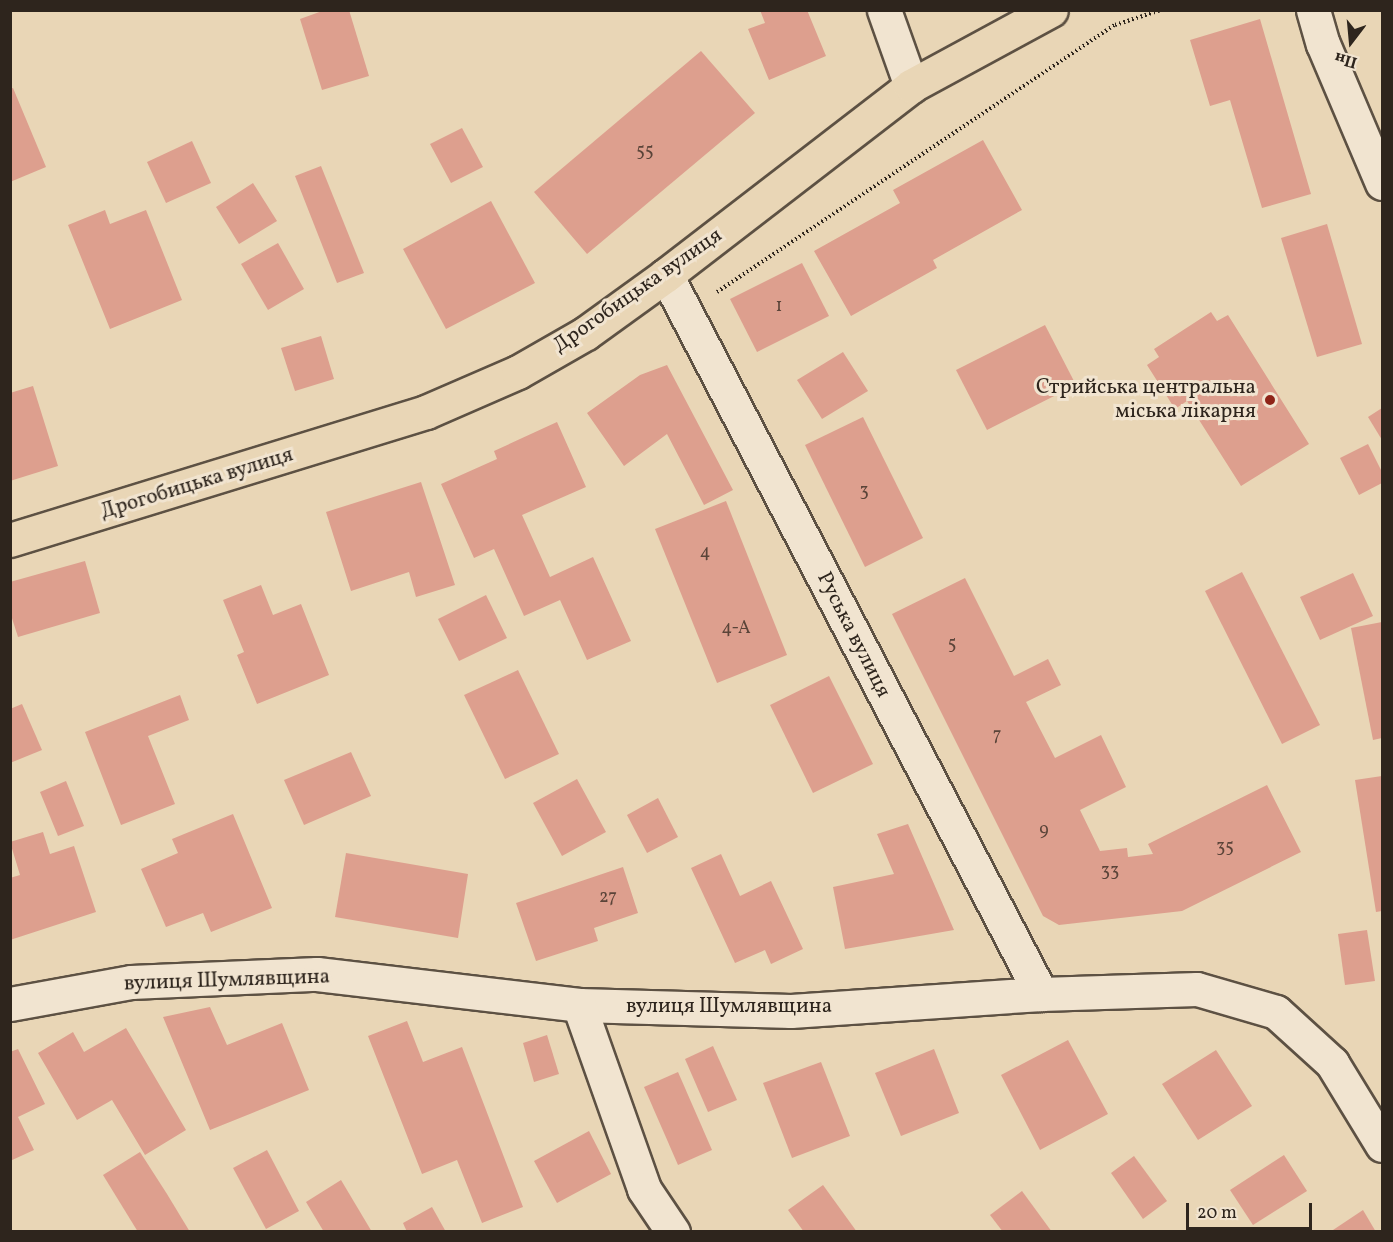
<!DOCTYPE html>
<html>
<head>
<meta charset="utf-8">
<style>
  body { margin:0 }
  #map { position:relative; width:1393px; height:1242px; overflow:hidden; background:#e9d6b6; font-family:Vollkorn,serif }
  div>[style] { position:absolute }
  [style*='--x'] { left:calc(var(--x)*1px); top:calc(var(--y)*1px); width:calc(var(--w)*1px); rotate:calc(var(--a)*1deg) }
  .building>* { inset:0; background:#dd9f8e }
  .path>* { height:4px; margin-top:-2px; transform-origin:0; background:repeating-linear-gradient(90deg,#2e251d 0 1.5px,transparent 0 4.5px) }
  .roads { filter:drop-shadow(2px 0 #5d5143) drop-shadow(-2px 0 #5d5143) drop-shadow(0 2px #5d5143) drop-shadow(0 -2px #5d5143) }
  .minor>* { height:33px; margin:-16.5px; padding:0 16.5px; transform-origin:16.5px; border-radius:16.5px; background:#f1e4d0 }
  .major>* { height:33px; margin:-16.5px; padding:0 16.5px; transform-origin:16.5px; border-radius:16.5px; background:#e9d6b6 }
  .dots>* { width:16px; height:16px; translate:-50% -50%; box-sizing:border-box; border:3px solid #f1e4d0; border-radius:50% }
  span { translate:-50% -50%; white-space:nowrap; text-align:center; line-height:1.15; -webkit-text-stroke:6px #f1e4d0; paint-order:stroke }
  .number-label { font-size:18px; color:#5a4439 }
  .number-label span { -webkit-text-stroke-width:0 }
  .street-label { font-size:21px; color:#2e251d }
  .poi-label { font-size:21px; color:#2e251d }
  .right { translate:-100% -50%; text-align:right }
  .frame { position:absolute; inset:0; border:12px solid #2e251d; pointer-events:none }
  .north { position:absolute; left:1321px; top:12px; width:60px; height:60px; -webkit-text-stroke:4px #f1e4d0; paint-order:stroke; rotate:196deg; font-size:16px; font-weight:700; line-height:24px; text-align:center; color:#2e251d }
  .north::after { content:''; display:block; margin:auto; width:21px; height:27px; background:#2e251d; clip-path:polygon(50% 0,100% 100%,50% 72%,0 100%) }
  .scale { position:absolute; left:1186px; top:1203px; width:126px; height:27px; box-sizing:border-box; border:3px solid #2e251d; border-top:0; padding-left:8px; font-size:18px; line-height:21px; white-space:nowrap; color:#2e251d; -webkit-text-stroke:4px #f1e4d0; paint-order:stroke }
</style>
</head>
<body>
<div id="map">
  <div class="building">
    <i style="clip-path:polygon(325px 10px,349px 10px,369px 76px,322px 90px,300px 19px)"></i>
    <i style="clip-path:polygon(760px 10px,807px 10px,826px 56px,769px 80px,748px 29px,765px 23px)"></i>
    <i style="clip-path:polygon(1260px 19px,1311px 194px,1262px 208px,1230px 100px,1210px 106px,1190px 40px)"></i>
    <i style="clip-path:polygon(701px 51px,755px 113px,587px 254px,534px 192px)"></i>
    <i style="clip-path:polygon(13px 88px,46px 167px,10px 182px,10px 89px)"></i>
    <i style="clip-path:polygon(462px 128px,483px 167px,451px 183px,430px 144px)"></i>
    <i style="clip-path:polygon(983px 140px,1022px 210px,933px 260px,937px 268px,851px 316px,814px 251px,900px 203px,893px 190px)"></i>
    <i style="clip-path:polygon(192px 141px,211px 183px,166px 203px,147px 162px)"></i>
    <i style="clip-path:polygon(321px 166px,364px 273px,337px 283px,295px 176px)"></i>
    <i style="clip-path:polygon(253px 183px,277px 221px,239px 244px,216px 207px)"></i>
    <i style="clip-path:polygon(491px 201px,535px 283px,446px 329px,403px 249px)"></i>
    <i style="clip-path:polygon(105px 210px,110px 224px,146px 210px,182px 300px,110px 329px,68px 225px)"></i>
    <i style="clip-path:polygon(1327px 224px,1362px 344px,1317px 357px,1281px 238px)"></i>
    <i style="clip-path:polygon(278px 243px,304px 289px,268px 310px,241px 264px)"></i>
    <i style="clip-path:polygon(802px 263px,829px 316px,757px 352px,730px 299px)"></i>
    <i style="clip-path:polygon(1211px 312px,1217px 321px,1228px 315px,1309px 444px,1241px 486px,1187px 401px,1175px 409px,1147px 365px,1159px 357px,1154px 349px)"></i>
    <i style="clip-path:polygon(1045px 325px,1076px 385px,987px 430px,956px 370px)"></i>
    <i style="clip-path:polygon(321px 336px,334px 379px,295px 391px,281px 348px)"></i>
    <i style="clip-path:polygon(843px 352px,868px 391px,822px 419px,797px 380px)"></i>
    <i style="clip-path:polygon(667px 365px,733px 490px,704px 505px,667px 434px,624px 466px,587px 413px,640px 375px)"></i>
    <i style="clip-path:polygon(33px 386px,58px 466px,10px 481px,10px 393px)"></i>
    <i style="clip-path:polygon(1382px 408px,1382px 440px,1368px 417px)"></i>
    <i style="clip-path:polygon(863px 417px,923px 538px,865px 567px,805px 445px)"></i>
    <i style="clip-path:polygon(557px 422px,586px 487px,522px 515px,550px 577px,593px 557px,631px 641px,587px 660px,560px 600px,524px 616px,494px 549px,474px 558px,441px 484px,497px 459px,494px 451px)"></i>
    <i style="clip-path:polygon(1368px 444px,1382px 472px,1382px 483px,1359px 495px,1340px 458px)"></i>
    <i style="clip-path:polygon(421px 482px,455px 585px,416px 597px,409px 572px,351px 591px,326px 512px)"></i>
    <i style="clip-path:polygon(726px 501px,787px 655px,717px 683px,655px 529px)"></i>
    <i style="clip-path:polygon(85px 561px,100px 613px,18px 637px,10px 612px,10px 582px)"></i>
    <i style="clip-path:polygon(1242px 572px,1320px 725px,1282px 744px,1205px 591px)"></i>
    <i style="clip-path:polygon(1353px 573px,1373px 616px,1320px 640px,1300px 597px)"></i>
    <i style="clip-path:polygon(965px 578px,1014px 676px,1048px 659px,1061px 685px,1026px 702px,1055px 758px,1101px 735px,1126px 787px,1080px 810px,1100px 851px,1127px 848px,1128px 857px,1153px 854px,1148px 844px,1267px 785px,1301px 852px,1182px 911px,1059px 925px,1043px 916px,892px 614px)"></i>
    <i style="clip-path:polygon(261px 585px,273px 615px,301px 604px,329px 675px,257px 704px,237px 655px,244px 652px,223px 600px)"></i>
    <i style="clip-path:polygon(486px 595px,507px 638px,459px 661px,438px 619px)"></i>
    <i style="clip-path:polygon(1382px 622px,1382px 738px,1373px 740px,1351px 628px)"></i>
    <i style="clip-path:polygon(518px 670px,559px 754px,505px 779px,464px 695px)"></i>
    <i style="clip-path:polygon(829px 676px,873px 764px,813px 793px,770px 705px)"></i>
    <i style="clip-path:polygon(180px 695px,189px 720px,148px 736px,175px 804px,121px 825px,85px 732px)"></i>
    <i style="clip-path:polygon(22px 704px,42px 750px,10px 763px,10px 709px)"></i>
    <i style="clip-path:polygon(351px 752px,371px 796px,304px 825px,284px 780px)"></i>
    <i style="clip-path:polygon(1382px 776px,1382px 911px,1376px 912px,1355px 780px)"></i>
    <i style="clip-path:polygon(577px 779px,606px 832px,562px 856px,533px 803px)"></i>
    <i style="clip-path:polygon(66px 781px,84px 826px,58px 836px,40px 792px)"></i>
    <i style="clip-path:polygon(658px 798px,678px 837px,647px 853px,627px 815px)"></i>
    <i style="clip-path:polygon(233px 814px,272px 908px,211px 932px,203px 913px,166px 927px,141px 869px,178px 853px,172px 839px)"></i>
    <i style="clip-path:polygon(908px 824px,954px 930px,845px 949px,833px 887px,894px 874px,877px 834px)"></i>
    <i style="clip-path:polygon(43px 832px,50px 854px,74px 846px,96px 912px,10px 940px,10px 878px,20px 875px,10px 842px)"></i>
    <i style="clip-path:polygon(346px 853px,468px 874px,458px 938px,335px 917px)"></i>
    <i style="clip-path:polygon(721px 854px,740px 896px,771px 881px,803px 949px,771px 964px,765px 950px,735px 963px,691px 868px)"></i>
    <i style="clip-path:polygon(623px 867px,638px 913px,594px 928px,598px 941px,536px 961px,516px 903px)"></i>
    <i style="clip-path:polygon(1367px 930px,1375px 981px,1345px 985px,1338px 934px)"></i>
    <i style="clip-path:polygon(210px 1007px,227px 1045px,282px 1023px,309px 1090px,210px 1130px,163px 1017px)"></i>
    <i style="clip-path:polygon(407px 1021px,423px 1062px,462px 1047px,523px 1207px,482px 1223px,457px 1160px,422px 1174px,368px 1036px)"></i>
    <i style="clip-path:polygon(126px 1028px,186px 1130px,145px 1155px,112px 1100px,77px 1120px,38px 1053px,73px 1032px,84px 1052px)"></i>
    <i style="clip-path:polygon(547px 1035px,559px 1074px,534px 1082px,523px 1043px)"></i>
    <i style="clip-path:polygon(1068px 1040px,1108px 1114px,1040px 1150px,1001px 1075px)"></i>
    <i style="clip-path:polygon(713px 1046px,737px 1100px,708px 1112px,685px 1059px)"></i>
    <i style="clip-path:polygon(18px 1049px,45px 1104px,18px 1117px,34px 1150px,10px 1161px,10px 1052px)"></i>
    <i style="clip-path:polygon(934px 1049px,959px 1113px,901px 1136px,875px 1073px)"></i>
    <i style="clip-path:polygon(1216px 1050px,1252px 1106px,1198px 1140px,1162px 1084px)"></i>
    <i style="clip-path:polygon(821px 1062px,850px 1136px,792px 1158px,763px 1083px)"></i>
    <i style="clip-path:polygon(678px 1072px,712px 1150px,678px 1165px,644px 1087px)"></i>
    <i style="clip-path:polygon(589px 1131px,611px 1174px,557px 1203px,534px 1161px)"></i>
    <i style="clip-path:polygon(267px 1150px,299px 1211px,266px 1229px,233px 1168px)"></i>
    <i style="clip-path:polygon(140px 1152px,167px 1194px,190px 1232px,138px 1232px,103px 1175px)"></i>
    <i style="clip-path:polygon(1284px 1155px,1307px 1191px,1253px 1225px,1230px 1190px)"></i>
    <i style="clip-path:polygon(1134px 1156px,1167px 1201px,1143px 1219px,1111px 1173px)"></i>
    <i style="clip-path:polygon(341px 1180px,372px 1232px,324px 1232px,306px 1202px)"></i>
    <i style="clip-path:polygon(823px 1185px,857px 1232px,804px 1232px,788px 1210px)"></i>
    <i style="clip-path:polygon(1022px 1191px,1052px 1232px,1003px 1232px,990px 1215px)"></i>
    <i style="clip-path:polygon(432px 1207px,446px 1232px,407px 1232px,403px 1223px)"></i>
    <i style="clip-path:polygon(1363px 1210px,1376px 1232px,1330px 1232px)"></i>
  </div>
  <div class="path">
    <i style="--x:717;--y:292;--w:479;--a:-33.9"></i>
    <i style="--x:1115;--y:25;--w:48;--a:-18.1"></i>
  </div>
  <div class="roads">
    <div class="minor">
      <i style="--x:884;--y:10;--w:81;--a:70.4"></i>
      <i style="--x:1313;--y:10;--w:35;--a:74"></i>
      <i style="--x:1323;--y:44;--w:151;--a:67"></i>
      <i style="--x:666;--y:275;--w:811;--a:62.46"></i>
      <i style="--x:10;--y:1004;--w:123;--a:-10.3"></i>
      <i style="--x:131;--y:982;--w:186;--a:-2.5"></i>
      <i style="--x:317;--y:974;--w:264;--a:6.7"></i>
      <i style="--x:579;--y:1005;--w:212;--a:1.6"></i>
      <i style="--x:791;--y:1011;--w:251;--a:-3.9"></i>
      <i style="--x:1041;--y:994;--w:156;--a:-1.8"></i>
      <i style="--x:1197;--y:989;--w:82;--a:16.2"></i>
      <i style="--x:1276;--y:1012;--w:76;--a:42.3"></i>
      <i style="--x:1332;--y:1063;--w:96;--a:58.6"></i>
      <i style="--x:579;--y:1005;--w:195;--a:70.5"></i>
      <i style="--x:644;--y:1189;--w:52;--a:56"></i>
    </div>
    <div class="major">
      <i style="--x:10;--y:540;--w:435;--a:-17.1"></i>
      <i style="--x:426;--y:412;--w:100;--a:-23.5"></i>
      <i style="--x:518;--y:372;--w:78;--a:-29.8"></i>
      <i style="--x:586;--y:333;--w:99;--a:-35.9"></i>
      <i style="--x:666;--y:275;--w:309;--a:-37.6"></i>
      <i style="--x:911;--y:86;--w:159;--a:-28.5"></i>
    </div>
  </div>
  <div class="dots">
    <i style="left:1270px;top:400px;background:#8f2418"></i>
  </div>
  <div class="number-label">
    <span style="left:645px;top:152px">55</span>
    <span style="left:779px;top:307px">1</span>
    <span style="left:864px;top:492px">3</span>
    <span style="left:705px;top:553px">4</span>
    <span style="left:736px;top:629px">4-А</span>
    <span style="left:952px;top:645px">5</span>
    <span style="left:997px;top:736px">7</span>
    <span style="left:1044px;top:831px">9</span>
    <span style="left:1225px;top:848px">35</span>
    <span style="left:1110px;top:872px">33</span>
    <span style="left:608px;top:898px">27</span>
  </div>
  <div class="street-label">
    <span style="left:638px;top:291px;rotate:-35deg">Дрогобицька вулиця</span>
    <span style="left:197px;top:484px;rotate:-17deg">Дрогобицька вулиця</span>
    <span style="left:853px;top:635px;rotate:63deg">Руська вулиця</span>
    <span style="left:227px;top:981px;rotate:-2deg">вулиця Шумлявщина</span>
    <span style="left:729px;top:1007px">вулиця Шумлявщина</span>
  </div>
  <div class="poi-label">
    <span class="right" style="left:1256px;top:400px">Стрийська центральна<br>міська лікарня</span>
  </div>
  <div class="frame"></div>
  <div class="north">Пн</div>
  <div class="scale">20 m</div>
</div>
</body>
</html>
